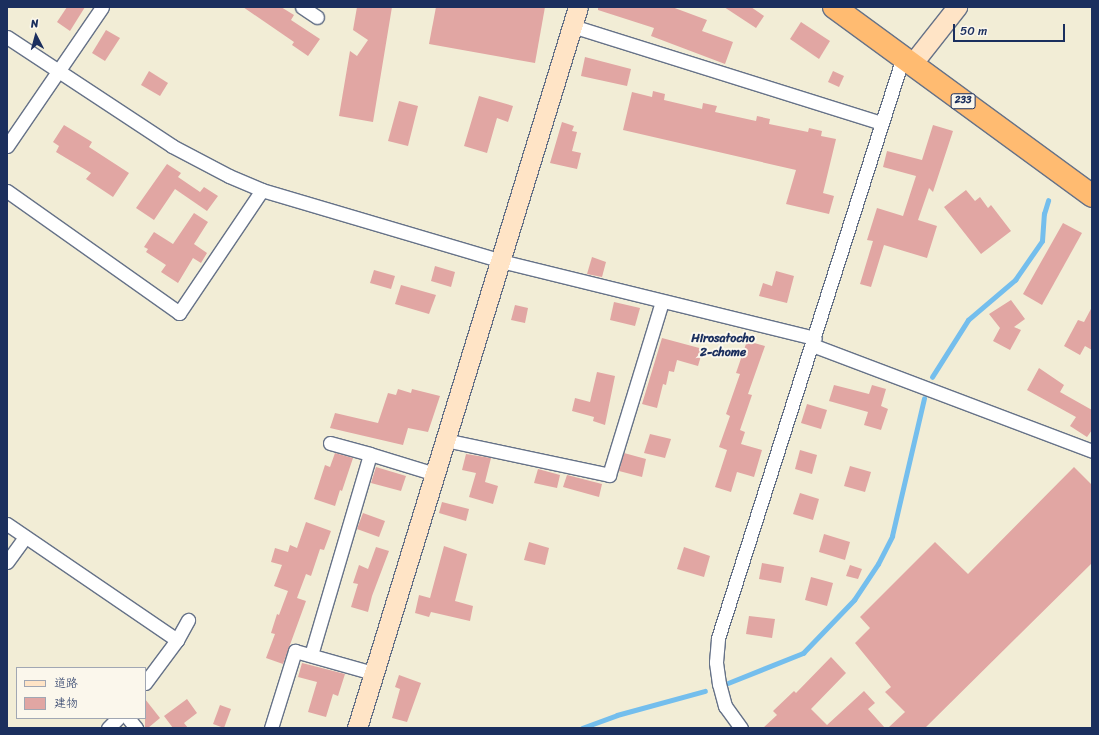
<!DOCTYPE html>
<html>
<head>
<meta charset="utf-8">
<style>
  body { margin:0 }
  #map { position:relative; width:1099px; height:735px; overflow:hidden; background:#f2edd6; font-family:Sriracha,"Klee One",sans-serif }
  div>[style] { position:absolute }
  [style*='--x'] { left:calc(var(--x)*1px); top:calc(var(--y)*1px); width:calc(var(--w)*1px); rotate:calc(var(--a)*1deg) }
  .stream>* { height:4.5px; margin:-2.25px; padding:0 2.25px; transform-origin:2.25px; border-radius:2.25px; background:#74beed }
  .building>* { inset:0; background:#e1a6a3 }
  .roads { filter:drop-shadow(1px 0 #667288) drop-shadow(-1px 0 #667288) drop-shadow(0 1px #667288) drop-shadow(0 -1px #667288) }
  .street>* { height:13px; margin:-6.5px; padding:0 6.5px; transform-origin:6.5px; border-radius:6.5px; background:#fff }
  .secondary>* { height:19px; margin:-9.5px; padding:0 9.5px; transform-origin:9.5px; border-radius:9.5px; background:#ffe4c6 }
  .highway>* { height:22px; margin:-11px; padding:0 11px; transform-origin:11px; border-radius:11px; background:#ffbb71 }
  span { translate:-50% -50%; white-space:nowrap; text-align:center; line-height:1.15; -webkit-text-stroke:4px #fbf7ec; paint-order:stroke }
  .shield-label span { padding:1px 3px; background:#fbf7ec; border:1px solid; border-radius:3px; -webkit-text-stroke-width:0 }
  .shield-label { font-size:10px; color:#1b2f5e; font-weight:700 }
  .neighbourhood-label { font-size:12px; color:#1b2f5e; font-weight:700 }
  .frame { position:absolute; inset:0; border:8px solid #1b2f5e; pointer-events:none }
  .legend { position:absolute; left:16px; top:667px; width:130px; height:52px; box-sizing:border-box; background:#fbf7ec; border:1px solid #a1a7b3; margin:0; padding:5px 7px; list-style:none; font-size:12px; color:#1b2f5e }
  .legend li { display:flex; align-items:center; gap:8px; height:20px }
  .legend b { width:20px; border:1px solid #a1a7b3 }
  .north { position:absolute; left:16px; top:16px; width:40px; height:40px; -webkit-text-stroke:3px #fbf7ec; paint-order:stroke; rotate:354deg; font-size:11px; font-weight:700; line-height:16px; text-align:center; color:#1b2f5e }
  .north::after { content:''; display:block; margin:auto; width:14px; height:18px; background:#1b2f5e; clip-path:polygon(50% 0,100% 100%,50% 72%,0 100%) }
  .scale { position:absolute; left:953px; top:24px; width:112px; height:18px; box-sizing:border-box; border:2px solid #1b2f5e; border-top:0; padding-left:5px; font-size:12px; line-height:14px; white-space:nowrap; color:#1b2f5e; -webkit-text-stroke:3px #fbf7ec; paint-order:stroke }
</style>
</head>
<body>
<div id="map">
  <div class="stream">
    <i style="--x:932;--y:377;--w:67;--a:-57.7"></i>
    <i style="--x:968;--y:320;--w:62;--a:-40.4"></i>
    <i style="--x:1015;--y:280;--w:47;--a:-55.3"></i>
    <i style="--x:1042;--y:241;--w:27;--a:-86"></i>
    <i style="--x:1044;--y:214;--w:14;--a:-73"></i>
    <i style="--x:728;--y:683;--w:81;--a:-21.8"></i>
    <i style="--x:803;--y:653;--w:74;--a:-46.1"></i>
    <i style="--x:854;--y:600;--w:43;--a:-56.3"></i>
    <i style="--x:878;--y:564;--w:31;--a:-63"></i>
    <i style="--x:892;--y:536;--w:141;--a:-76.9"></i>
    <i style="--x:582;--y:728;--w:37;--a:-20"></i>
    <i style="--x:617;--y:715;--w:91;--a:-15.3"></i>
  </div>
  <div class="building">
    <i style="clip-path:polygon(67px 7px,85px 7px,70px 31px,57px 22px)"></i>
    <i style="clip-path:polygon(243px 7px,281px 7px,294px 15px,291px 20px,320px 39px,308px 56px,292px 45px,294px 42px)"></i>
    <i style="clip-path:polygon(357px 7px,392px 7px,373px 122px,339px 116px,350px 51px,357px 56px,368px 40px,353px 30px)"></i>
    <i style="clip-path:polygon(436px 7px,545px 7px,535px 63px,429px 44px)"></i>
    <i style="clip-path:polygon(598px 7px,672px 7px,707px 20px,702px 31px,733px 42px,725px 64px,651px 36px,654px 28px,598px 10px)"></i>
    <i style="clip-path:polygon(724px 7px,751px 7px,764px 16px,756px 28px)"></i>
    <i style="clip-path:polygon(801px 22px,830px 41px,819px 59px,790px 39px)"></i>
    <i style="clip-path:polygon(106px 30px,120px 38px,105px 61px,92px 53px)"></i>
    <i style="clip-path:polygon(585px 57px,631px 69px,627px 86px,581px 76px)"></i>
    <i style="clip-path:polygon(149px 71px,168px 83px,160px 96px,141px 85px)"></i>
    <i style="clip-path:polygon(833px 71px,844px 76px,839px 87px,828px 82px)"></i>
    <i style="clip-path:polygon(653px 91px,665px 94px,664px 100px,702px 109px,703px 103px,717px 106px,715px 112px,756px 121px,757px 116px,770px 119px,769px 124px,808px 132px,809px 128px,822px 131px,821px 136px,836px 139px,823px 193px,834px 196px,829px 214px,786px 204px,796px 170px,623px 130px,632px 92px,652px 97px)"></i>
    <i style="clip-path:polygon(479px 96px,513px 106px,508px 122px,497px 118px,487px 153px,464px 146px)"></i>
    <i style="clip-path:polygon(399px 101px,418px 106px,408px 146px,388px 141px)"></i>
    <i style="clip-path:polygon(562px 122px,574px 126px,572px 131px,577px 132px,572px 151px,581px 153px,577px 169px,550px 163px)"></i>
    <i style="clip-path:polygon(64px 125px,92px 142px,89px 147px,129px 173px,113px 197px,86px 179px,91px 173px,56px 152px,59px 146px,53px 142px)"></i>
    <i style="clip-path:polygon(933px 125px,953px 131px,933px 192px,929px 188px,918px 220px,937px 226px,927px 258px,884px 245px,871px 287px,860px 284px,873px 241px,867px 240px,877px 208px,903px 216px,916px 176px,883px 167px,887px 151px,922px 160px)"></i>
    <i style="clip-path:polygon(167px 164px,181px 173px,178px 177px,200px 192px,204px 187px,218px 196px,207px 211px,175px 189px,154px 220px,136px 208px)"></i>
    <i style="clip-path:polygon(966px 190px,975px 201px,980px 197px,988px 208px,991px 205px,1011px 231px,981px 254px,944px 207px)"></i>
    <i style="clip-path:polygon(194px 213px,208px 222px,194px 244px,207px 253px,201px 263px,193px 258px,178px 283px,161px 272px,166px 265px,146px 252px,148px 249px,144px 247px,154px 232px,173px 244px)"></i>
    <i style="clip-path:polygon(1063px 223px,1082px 233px,1042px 305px,1023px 294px)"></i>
    <i style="clip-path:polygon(592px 257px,606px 262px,602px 277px,587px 274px)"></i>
    <i style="clip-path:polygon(435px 266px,455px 272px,451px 287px,431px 281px)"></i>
    <i style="clip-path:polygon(374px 270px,395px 276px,391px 289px,370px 283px)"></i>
    <i style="clip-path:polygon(776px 271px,794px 276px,787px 303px,759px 296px,763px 283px,772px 286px)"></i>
    <i style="clip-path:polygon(401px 285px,436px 295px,429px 314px,395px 304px)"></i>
    <i style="clip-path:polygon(1011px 300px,1025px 319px,1014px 327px,1021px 330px,1010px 350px,993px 341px,1000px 328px,989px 314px)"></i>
    <i style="clip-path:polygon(614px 302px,640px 308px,635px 326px,610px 320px)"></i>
    <i style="clip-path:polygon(515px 305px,528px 308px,525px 323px,511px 320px)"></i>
    <i style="clip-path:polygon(1092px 307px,1092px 350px,1085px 346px,1080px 355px,1064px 346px,1078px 320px,1084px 322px)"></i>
    <i style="clip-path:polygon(662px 338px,703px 349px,698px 366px,677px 360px,674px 372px,669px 371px,666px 385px,663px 384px,657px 408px,642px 404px)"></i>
    <i style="clip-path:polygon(747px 341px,765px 346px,748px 394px,752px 395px,740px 430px,745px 432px,741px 444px,762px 450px,754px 477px,737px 472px,731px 492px,715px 487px,727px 450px,719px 447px,730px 416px,726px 414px,740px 374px,736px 373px)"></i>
    <i style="clip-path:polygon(1039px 368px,1064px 385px,1060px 392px,1092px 410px,1092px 430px,1087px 437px,1070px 426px,1076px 417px,1027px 390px)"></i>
    <i style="clip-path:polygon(597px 372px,615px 376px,605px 425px,593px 421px,594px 417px,572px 411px,575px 398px,590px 402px)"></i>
    <i style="clip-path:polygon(834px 385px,869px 394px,872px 385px,886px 389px,881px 406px,888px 409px,881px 430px,864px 425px,868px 412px,829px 401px)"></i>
    <i style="clip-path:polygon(398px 389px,411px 393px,412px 389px,440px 396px,428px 432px,408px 428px,403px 445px,330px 428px,335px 413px,378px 423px,388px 393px,396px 395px)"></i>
    <i style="clip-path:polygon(807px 404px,827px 410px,821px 429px,801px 423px)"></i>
    <i style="clip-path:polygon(650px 434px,671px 439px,665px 458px,644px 453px)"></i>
    <i style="clip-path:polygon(800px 450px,817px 455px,812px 474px,795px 469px)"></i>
    <i style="clip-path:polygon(335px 453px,353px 458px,342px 491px,340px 490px,335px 506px,314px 499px,325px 465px,330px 467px)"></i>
    <i style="clip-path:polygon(624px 453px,646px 459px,642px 477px,619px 471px)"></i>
    <i style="clip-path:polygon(466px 454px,491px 458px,485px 482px,498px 486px,493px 504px,469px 497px,476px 473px,462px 470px)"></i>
    <i style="clip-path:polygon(850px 466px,871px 472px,865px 492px,844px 486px)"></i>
    <i style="clip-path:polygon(376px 467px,406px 476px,401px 491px,371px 483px)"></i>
    <i style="clip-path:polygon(1074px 467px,1092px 485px,1092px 563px,925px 728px,888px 728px,905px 712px,885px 692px,891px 687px,855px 643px,870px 628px,860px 617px,935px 542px,968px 574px)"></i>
    <i style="clip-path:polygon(538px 469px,560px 475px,557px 488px,534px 483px)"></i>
    <i style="clip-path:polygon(567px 475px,602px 484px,599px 497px,563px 487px)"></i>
    <i style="clip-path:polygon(800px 493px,819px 499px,813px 520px,793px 514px)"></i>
    <i style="clip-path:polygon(442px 502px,469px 509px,466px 521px,439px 513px)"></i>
    <i style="clip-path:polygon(363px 513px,385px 521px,379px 537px,357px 529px)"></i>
    <i style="clip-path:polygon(306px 522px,331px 531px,324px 550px,320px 549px,311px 576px,306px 574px,297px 598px,306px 601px,283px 664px,266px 658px,275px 634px,271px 633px,277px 614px,279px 615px,288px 591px,274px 586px,282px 565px,271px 562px,275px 548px,288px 552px,290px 545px,297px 548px)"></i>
    <i style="clip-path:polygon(824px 534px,850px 542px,845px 560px,819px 552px)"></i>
    <i style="clip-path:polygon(529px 542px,549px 548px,545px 565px,524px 560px)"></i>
    <i style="clip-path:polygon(444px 546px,467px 554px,455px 601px,473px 606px,470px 621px,431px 612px,429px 617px,415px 613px,419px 595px,430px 598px)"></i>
    <i style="clip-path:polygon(376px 547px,389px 551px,372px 596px,368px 612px,351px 607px,358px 584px,353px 583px,359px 565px,368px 569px)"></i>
    <i style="clip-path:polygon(684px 547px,710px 556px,704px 577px,677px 569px)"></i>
    <i style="clip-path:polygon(762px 563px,784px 567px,781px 583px,759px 579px)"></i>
    <i style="clip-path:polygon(850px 565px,862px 569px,858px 579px,846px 576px)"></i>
    <i style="clip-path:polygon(811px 577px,833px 583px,827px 606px,805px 600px)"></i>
    <i style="clip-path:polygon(749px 616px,775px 619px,772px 638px,746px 634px)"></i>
    <i style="clip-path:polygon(831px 657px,846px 673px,811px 709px,827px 725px,864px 691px,875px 703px,868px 709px,885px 728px,763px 728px,777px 715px,773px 711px,794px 691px,796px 693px)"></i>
    <i style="clip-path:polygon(302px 663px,345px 674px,338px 696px,333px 694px,326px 717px,308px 712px,317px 682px,298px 677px)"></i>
    <i style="clip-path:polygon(399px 675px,421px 683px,407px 722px,392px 718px,400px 689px,395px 687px)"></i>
    <i style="clip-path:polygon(145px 699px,160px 718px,148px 728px,145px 728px)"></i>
    <i style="clip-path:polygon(187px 699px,197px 713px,184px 723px,188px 728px,173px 728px,164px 716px)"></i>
    <i style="clip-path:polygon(220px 705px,231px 709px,224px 728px,213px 724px)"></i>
  </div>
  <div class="roads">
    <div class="street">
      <i style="--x:302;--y:7;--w:18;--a:34"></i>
      <i style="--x:572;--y:26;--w:324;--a:17.4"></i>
      <i style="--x:7;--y:37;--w:198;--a:33.4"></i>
      <i style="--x:172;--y:146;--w:64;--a:27.8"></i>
      <i style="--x:229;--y:176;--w:36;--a:23"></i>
      <i style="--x:262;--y:190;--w:249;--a:16.5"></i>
      <i style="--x:501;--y:261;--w:323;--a:13.8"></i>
      <i style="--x:7;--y:146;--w:168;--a:-55.6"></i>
      <i style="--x:7;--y:191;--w:211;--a:35.3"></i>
      <i style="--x:179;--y:313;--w:148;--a:-56"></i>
      <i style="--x:812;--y:345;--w:299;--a:20.7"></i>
      <i style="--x:445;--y:440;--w:168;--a:12"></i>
      <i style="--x:609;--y:475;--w:181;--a:-73"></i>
      <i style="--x:330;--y:443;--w:41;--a:15.4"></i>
      <i style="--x:7;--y:524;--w:206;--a:34.3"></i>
      <i style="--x:7;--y:562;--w:31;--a:-54"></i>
      <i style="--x:311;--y:655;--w:209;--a:-73.6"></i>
      <i style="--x:370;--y:454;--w:68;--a:17.1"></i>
      <i style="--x:145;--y:683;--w:54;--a:-53.3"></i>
      <i style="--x:177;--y:640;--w:23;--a:-61"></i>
      <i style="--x:128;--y:718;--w:13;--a:51"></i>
      <i style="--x:108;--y:728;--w:14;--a:-45"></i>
      <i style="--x:271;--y:728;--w:81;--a:-72.7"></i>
      <i style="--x:295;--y:651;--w:81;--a:15.8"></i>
      <i style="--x:741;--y:728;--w:27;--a:-126"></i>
      <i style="--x:725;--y:706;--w:23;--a:-105"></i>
      <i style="--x:719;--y:684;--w:22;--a:-98"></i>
      <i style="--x:716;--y:662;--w:24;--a:-85"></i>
      <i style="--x:718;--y:638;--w:610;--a:-72.34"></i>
    </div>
    <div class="secondary">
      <i style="--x:912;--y:64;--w:73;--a:-51.7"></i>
      <i style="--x:357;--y:728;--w:754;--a:-72.96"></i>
    </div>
    <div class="highway">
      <i style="--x:834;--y:7;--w:320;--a:36.2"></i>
    </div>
  </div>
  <div class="shield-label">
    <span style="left:963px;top:101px">233</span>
  </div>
  <div class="neighbourhood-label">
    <span style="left:723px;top:346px">Hirosatocho<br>2-chome</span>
  </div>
  <div class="frame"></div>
  <ul class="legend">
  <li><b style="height:5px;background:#ffe4c6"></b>道路</li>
  <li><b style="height:11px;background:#e1a6a3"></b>建物</li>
  </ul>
  <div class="north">N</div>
  <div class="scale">50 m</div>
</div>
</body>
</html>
